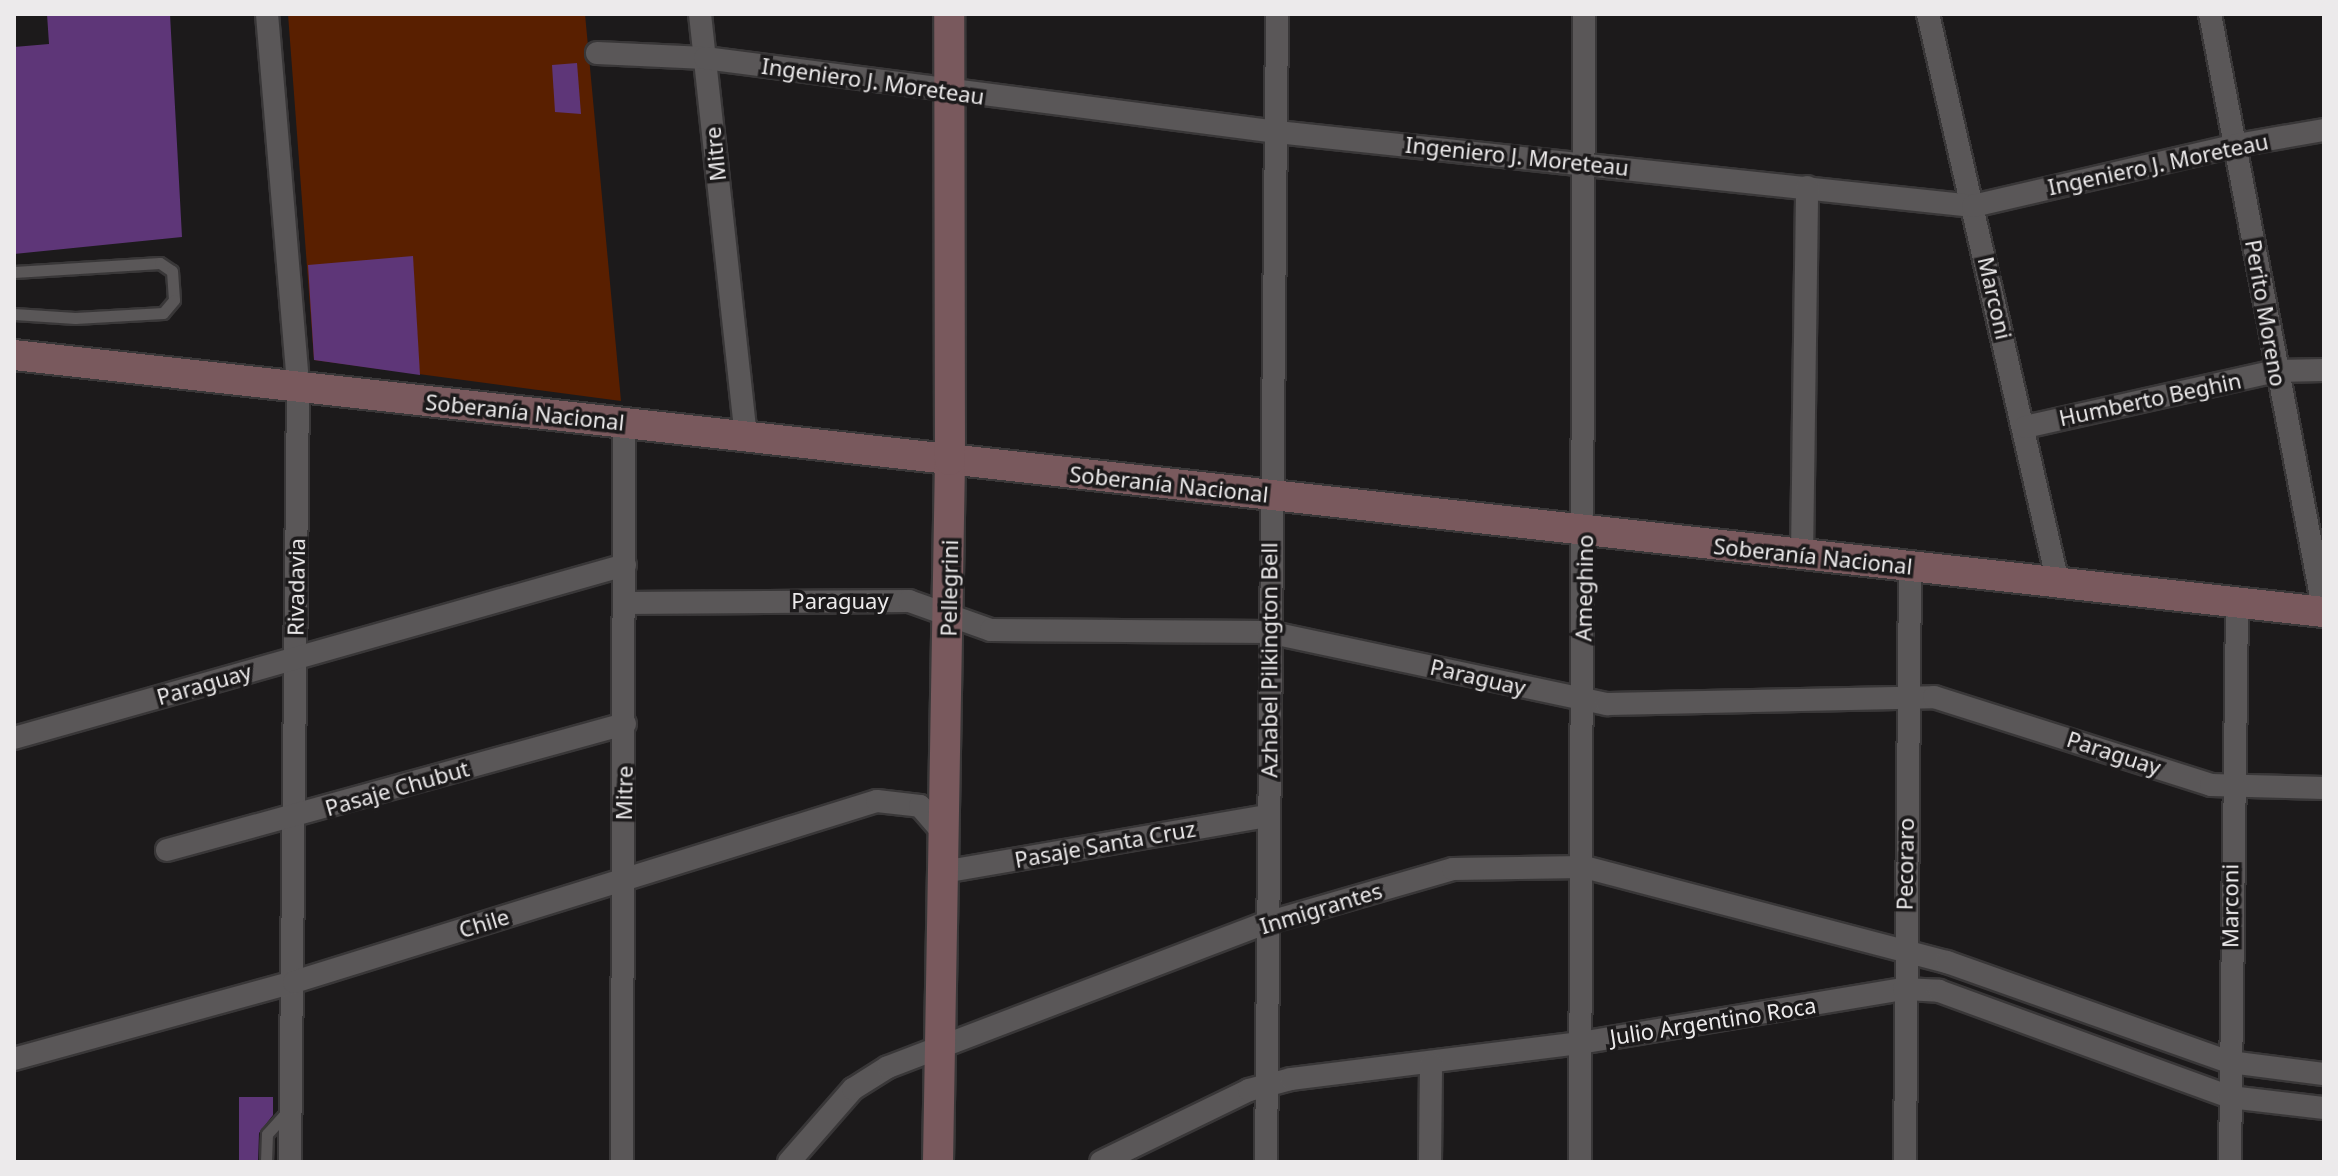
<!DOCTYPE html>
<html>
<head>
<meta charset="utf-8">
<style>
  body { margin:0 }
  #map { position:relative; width:2338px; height:1176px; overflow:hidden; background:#1c1a1b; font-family:"Noto Sans",sans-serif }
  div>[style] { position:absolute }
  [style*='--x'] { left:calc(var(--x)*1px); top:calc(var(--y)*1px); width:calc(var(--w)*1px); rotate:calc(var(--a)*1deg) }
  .green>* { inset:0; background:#591f00 }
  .building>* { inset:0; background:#5e3678 }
  .roads { filter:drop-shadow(2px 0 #393738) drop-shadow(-2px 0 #393738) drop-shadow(0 2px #393738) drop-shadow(0 -2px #393738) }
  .lane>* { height:11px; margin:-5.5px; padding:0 5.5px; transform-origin:5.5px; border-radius:5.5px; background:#5a5758 }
  .street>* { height:22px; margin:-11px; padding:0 11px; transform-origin:11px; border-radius:11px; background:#5a5758 }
  .secondary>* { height:30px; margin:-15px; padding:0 15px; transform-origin:15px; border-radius:15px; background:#79595d }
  span { translate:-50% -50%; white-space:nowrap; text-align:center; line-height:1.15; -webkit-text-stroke:7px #1c1a1b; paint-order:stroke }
  .street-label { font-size:22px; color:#eceaeb }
  .frame { position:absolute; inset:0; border:16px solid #eceaeb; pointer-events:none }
</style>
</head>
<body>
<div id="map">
  <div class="green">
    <i style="clip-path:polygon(288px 14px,585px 14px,621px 401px,314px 360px)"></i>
  </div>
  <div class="building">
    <i style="clip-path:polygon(47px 14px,170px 14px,182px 237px,14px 254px,14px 47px,49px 44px)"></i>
    <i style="clip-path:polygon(577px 63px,581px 114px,555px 112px,552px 65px)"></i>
    <i style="clip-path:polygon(413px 256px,420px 375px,314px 360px,308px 265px)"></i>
    <i style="clip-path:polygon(239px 1097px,273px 1097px,273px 1115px,259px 1133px,258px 1162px,239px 1162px)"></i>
  </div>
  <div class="roads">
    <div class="lane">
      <i style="--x:14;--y:272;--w:146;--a:-3.5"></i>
      <i style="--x:160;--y:263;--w:14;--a:34"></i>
      <i style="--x:172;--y:271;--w:29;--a:86"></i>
      <i style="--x:174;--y:300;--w:17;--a:130"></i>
      <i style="--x:163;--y:313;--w:88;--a:176.7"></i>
      <i style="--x:75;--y:318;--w:61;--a:-176.2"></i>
      <i style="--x:266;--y:1162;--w:28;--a:-88"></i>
      <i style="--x:267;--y:1134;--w:31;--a:-48"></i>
    </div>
    <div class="street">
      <i style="--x:267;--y:14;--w:373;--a:85.2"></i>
      <i style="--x:298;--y:386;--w:776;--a:90.59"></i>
      <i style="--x:700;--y:14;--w:424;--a:83.8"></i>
      <i style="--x:1928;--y:14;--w:584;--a:77.13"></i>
      <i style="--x:2210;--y:14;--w:609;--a:79.21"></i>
      <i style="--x:597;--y:53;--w:108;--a:2.7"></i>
      <i style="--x:705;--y:58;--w:577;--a:7.37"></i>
      <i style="--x:1277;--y:132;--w:700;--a:6.07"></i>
      <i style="--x:1973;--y:206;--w:271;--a:-13"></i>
      <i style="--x:2237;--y:145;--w:88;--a:-9.8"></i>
      <i style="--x:2025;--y:427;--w:257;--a:-12.6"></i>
      <i style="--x:2276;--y:371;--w:48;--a:-1.2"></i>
      <i style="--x:1802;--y:555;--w:368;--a:-89.2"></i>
      <i style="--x:625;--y:603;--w:284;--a:-0.4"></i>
      <i style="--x:909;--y:601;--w:87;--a:19.5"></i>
      <i style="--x:991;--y:630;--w:277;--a:0.4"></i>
      <i style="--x:1268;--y:632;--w:347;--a:12"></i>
      <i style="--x:1607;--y:704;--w:327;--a:-1.2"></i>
      <i style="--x:1934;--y:697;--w:291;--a:17.6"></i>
      <i style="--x:2211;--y:785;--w:113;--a:1.5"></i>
      <i style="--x:14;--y:738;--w:635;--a:-15.81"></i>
      <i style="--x:167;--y:850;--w:475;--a:-15.4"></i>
      <i style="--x:943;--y:872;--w:330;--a:-9.8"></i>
      <i style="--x:14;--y:1059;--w:290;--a:-15.4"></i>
      <i style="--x:294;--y:982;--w:610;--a:-17.25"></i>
      <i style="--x:877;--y:801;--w:43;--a:6.6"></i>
      <i style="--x:920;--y:806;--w:35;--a:49"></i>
      <i style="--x:622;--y:1162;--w:739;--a:-89.84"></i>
      <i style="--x:789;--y:1162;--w:97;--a:-48.8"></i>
      <i style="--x:853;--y:1089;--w:41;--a:-32.2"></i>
      <i style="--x:888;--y:1067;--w:404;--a:-20.9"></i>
      <i style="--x:1266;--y:923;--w:195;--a:-16.1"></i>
      <i style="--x:1453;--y:869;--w:131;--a:-0.9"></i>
      <i style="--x:1584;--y:867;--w:375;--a:14.7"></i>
      <i style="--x:1947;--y:962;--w:300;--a:19.5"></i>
      <i style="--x:2230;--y:1062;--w:95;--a:7.3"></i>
      <i style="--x:1101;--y:1162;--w:165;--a:-25.9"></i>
      <i style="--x:1249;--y:1090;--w:43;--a:-14.7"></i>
      <i style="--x:1291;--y:1079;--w:291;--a:-7.1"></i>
      <i style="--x:1580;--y:1043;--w:328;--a:-9.5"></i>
      <i style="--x:1904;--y:989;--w:35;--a:3"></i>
      <i style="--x:1939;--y:991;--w:310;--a:20"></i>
      <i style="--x:2230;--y:1097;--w:95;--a:6.7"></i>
      <i style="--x:1266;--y:1162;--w:1148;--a:-89.45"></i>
      <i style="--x:1430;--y:1162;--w:98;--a:-89.4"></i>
      <i style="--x:1580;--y:1162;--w:1148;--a:-89.8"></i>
      <i style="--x:1905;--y:1162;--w:596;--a:-89.52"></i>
      <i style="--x:2230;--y:1162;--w:560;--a:-89.28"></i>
    </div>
    <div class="secondary">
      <i style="--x:14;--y:355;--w:2324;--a:6.35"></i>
      <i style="--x:938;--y:1162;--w:702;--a:-89.02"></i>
      <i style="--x:950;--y:460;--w:446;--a:-90.1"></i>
    </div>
  </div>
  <div class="street-label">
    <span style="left:873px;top:81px;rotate:8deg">Ingeniero J. Moreteau</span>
    <span style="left:715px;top:154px;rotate:-96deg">Mitre</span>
    <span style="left:1517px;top:156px;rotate:6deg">Ingeniero J. Moreteau</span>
    <span style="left:2158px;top:164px;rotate:-12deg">Ingeniero J. Moreteau</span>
    <span style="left:1995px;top:298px;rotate:77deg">Marconi</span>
    <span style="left:2266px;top:313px;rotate:80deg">Perito Moreno</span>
    <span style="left:2150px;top:399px;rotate:-12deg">Humberto Beghin</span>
    <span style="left:525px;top:412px;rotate:6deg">Soberanía Nacional</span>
    <span style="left:1169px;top:484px;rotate:6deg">Soberanía Nacional</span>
    <span style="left:1813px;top:556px;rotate:6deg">Soberanía Nacional</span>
    <span style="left:296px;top:587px;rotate:-89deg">Rivadavia</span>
    <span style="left:949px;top:588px;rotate:-89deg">Pellegrini</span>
    <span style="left:1584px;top:588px;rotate:-89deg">Ameghino</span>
    <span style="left:840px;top:601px">Paraguay</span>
    <span style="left:1269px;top:660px;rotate:-90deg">Azhabel Pilkington Bell</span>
    <span style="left:1478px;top:677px;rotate:13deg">Paraguay</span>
    <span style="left:204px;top:684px;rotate:-16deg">Paraguay</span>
    <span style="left:2114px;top:753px;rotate:18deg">Paraguay</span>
    <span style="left:397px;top:788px;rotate:-16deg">Pasaje Chubut</span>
    <span style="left:624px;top:793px;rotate:-89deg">Mitre</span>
    <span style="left:1105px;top:844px;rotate:-10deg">Pasaje Santa Cruz</span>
    <span style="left:1905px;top:864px;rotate:-89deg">Pecoraro</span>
    <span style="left:2230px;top:906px;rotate:-90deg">Marconi</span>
    <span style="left:1321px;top:908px;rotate:-17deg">Inmigrantes</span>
    <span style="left:484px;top:923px;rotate:-17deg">Chile</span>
    <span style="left:1713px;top:1021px;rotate:-9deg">Julio Argentino Roca</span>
  </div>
  <div class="frame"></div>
</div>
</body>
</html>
